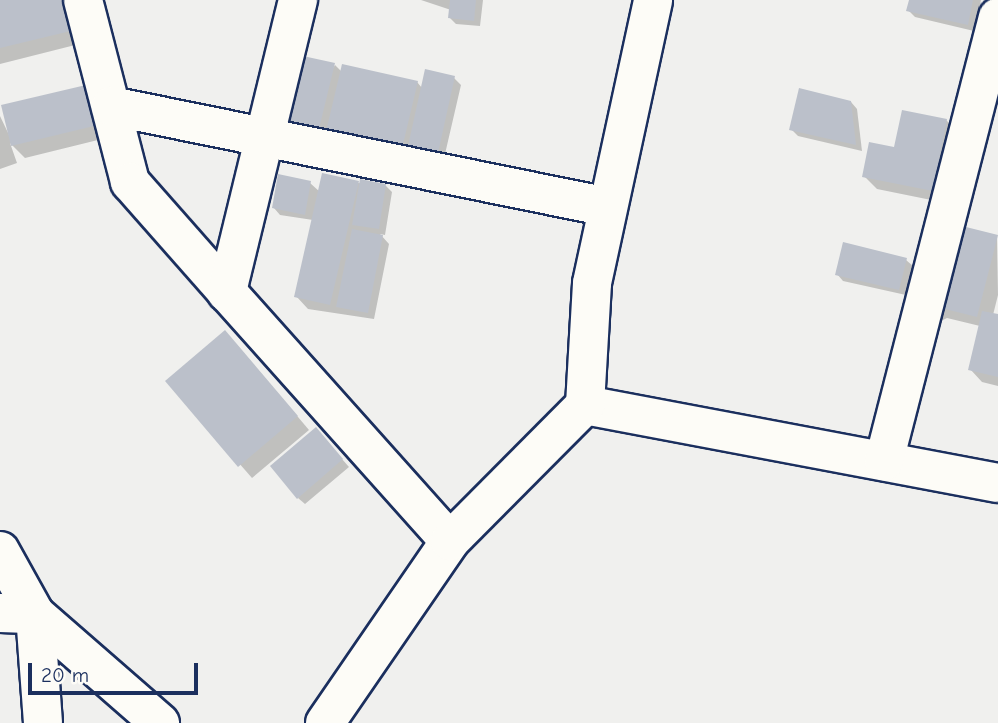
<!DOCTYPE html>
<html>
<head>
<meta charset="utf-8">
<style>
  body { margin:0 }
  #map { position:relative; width:998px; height:723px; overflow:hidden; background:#f0f0ee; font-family:"Comic Neue",sans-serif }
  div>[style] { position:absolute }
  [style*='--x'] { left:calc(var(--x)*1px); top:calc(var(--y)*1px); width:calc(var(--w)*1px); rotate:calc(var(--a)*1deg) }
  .shadow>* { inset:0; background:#0003 }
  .building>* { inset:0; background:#bbc0ca }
  .roads { filter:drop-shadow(2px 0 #1b2f5e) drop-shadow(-2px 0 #1b2f5e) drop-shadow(0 2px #1b2f5e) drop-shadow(0 -2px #1b2f5e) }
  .street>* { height:38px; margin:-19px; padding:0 19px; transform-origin:19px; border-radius:19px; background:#fdfcf7 }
  .secondary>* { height:38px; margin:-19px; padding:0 19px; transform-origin:19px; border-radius:19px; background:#fdfcf7 }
  .primary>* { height:38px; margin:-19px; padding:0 19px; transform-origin:19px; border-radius:19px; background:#fdfcf7 }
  span { translate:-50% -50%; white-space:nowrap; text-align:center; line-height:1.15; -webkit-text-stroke:5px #fdfcf7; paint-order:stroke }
  .scale { position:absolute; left:28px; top:663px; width:170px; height:32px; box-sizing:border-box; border:4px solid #1b2f5e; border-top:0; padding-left:9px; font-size:21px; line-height:24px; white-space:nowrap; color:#1b2f5e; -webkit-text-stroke:5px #fdfcf7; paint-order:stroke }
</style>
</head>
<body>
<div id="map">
  <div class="shadow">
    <i style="clip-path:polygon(0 0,81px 0,91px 41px,0 64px)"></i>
    <i style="clip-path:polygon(421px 0,483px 0,480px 26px,456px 24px,450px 18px,451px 10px)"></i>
    <i style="clip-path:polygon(910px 0,981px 0,974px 31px,915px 17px,908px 10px)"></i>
    <i style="clip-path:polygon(335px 65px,342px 72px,417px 82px,422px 88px,454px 78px,461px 85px,442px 167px,293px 135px)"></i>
    <i style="clip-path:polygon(85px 87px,106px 138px,25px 158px,10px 143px,17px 163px,0 169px,0 116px,10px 137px)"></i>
    <i style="clip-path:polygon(851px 102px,857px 109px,862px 151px,798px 136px,791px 129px)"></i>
    <i style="clip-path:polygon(946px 120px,959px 133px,946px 203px,877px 189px,864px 176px,895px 149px)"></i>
    <i style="clip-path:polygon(310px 183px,320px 192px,358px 183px,386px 186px,392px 192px,385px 235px,380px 234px,389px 244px,374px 319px,308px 309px,296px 296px,313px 220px,280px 215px,274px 208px)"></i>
    <i style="clip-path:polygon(997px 237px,998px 295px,993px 315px,998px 316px,998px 386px,982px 382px,970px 369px,980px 326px,947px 318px,937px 323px,925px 311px)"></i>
    <i style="clip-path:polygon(906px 260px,913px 266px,906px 295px,843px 281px,837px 274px)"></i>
    <i style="clip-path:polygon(237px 345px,309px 430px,252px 478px,167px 381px)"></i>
    <i style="clip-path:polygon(322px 436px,349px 467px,305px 504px,298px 498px)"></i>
  </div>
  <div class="building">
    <i style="clip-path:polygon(0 0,72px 0,79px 29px,0 48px)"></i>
    <i style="clip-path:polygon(450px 0,476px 0,474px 21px,448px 18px)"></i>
    <i style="clip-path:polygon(909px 0,973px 0,968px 25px,906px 11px)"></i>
    <i style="clip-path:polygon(303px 56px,335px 63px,317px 137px,285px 129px)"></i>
    <i style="clip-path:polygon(342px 64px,418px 81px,400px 157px,324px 140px)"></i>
    <i style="clip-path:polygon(425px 69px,455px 76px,436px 162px,406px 155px)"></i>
    <i style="clip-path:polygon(86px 85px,94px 126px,11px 146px,1px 105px)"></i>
    <i style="clip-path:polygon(799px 88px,851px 101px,856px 145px,789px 130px)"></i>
    <i style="clip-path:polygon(902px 110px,947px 119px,933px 191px,862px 177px,869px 142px,894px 147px)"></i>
    <i style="clip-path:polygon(322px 173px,359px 181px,330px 305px,294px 297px)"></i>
    <i style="clip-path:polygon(278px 174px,311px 181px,305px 215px,272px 208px)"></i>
    <i style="clip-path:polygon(360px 179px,386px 184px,379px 229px,352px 225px)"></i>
    <i style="clip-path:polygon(946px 222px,998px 235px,977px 317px,933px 306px)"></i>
    <i style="clip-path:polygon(352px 229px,383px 235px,368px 313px,336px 307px)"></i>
    <i style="clip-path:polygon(843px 242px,907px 258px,899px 290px,835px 275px)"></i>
    <i style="clip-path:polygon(982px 311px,998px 314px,998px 377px,968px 370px)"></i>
    <i style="clip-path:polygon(225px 330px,298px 416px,238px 467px,165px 381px)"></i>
    <i style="clip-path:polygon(316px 427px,343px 459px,297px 499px,270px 466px)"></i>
  </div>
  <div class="roads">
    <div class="street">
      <i style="--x:83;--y:0;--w:188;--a:75.5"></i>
      <i style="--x:130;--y:182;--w:147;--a:48.6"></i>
      <i style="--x:298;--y:0;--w:301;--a:103.7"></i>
      <i style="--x:227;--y:292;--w:334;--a:48.2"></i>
      <i style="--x:111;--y:106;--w:507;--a:11.49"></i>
      <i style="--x:585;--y:405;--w:420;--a:10.7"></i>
      <i style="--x:884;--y:461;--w:458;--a:-75.6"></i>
      <i style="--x:325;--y:723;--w:221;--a:-55.5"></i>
      <i style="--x:450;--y:541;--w:192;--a:-45.2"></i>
      <i style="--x:585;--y:405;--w:122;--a:-86.7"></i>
      <i style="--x:592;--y:283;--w:289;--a:-77.8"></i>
    </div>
    <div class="secondary">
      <i style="--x:0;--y:613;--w:35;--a:2"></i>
      <i style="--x:35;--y:614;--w:166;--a:41.1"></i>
    </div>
    <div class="primary">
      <i style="--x:0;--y:551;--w:72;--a:60.9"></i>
      <i style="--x:35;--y:614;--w:109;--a:85.8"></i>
    </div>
  </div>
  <div class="scale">20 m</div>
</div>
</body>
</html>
